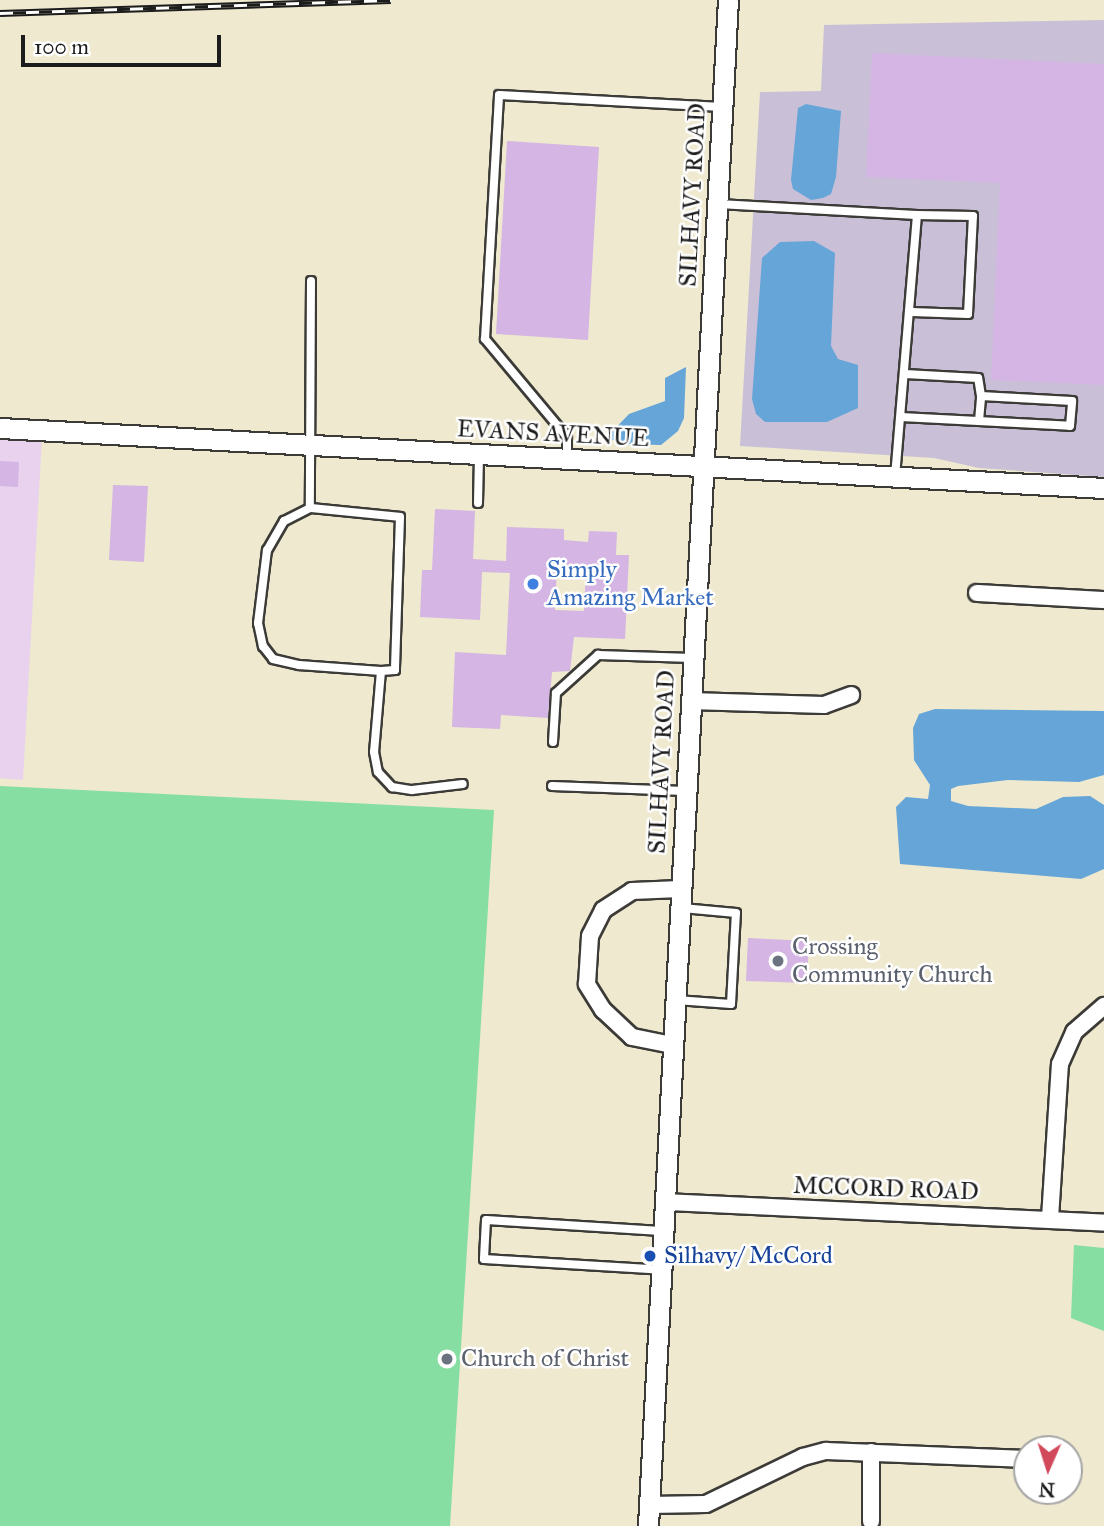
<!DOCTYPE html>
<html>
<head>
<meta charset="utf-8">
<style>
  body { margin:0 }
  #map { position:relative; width:1104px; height:1526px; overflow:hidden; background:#eee9cf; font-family:"IM FELL Great Primer",serif }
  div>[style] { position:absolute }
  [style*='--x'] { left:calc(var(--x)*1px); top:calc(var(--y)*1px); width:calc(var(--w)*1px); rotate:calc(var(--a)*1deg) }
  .built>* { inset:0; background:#e8d2ee }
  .industrial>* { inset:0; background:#c9bfd7 }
  .green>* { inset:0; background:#87dea3 }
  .water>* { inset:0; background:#65a5d8 }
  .building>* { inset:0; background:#d4b5e3 }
  .roads { filter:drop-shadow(2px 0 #3c3b37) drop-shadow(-2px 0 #3c3b37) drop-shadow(0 2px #3c3b37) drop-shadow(0 -2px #3c3b37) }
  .service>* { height:8px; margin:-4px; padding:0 4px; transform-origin:4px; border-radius:4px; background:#fff }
  .minor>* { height:16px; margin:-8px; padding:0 8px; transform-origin:8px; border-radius:8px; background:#fff }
  .tertiary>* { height:19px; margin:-9.5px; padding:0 9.5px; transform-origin:9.5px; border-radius:9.5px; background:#fff }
  .rail>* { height:7px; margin-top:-3.5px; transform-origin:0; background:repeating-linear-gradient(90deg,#fff 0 13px,#1c1c1c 0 26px); box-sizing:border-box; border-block:2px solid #1c1c1c }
  .dots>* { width:19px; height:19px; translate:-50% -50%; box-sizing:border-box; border:4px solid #fff; border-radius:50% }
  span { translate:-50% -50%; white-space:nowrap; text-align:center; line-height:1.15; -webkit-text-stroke:5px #fff; paint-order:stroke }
  .street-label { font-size:24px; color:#1c1c1c }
  .shop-label { font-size:24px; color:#366cbe }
  .left { translate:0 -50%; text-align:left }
  .worship-label { font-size:24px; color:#5b616d }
  .transit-label { font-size:24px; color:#164399 }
  .north { position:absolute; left:1013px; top:1435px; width:70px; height:70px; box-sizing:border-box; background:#fff; border:2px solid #a4a4a4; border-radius:50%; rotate:183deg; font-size:19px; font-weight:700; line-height:28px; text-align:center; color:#1c1c1c }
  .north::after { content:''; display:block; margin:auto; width:24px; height:32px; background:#d1495b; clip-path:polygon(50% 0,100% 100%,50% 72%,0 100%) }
  .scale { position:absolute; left:21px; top:35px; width:200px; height:32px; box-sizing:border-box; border:4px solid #1c1c1c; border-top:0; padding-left:9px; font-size:21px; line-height:24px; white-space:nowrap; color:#1c1c1c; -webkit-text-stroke:5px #fff; paint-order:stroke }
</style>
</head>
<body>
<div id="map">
  <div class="built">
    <i style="clip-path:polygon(0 435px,42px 437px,23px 780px,0 778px)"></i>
  </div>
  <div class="industrial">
    <i style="clip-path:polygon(1104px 20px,1104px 477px,979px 468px,934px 458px,740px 446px,760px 92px,821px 91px,824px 25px)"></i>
  </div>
  <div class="green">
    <i style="clip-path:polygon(0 786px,494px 810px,450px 1526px,0 1526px)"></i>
    <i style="clip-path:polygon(1074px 1245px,1104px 1248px,1104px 1331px,1071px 1318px)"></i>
  </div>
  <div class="water">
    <i style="clip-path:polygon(806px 104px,841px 111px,836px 177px,831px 194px,823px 198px,811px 200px,793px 189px,791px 180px,798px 108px)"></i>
    <i style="clip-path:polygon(814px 241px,835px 253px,831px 346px,838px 359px,858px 365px,858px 408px,827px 422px,765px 422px,756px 414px,752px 399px,762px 258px,780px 242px)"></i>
    <i style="clip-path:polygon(686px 367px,684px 418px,678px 431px,661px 445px,621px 444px,607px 437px,629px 414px,665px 401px,665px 378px)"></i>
    <i style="clip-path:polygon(935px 709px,1104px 711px,1104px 775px,1079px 782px,1008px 780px,958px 786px,951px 789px,951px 801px,968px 806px,1036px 809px,1063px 797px,1090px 796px,1104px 805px,1104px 869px,1081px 879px,900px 864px,896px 807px,906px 797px,928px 799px,930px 785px,914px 760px,913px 728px,919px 714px)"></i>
  </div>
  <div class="building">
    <i style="clip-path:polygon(872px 53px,1104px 64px,1104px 385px,991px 380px,1000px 183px,866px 177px)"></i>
    <i style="clip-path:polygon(507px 141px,599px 147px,588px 340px,496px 334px)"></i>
    <i style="clip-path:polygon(0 461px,19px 462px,18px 487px,0 486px)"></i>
    <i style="clip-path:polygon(113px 485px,148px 486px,144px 562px,109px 560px)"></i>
    <i style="clip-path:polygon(evenodd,435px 509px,475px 511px,473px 559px,506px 561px,507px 527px,564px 529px,564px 540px,588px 542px,589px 531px,617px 532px,616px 555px,629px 555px,625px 639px,574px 637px,570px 671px,552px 672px,548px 718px,501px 715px,500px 729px,452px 727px,455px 652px,506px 655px,510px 573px,482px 572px,480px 620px,420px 617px,422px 570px,432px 570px,435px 509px,557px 566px,586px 567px,584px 611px,555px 610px,557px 566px)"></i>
    <i style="clip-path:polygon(748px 938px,809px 941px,807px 983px,746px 981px)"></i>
  </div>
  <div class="roads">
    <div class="service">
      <i style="--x:718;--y:204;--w:199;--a:3.2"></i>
      <i style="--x:917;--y:215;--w:263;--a:94.8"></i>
      <i style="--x:311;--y:281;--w:227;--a:90.3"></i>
      <i style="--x:310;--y:508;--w:29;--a:153"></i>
      <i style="--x:284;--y:521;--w:34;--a:120"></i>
      <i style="--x:267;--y:550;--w:74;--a:97"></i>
      <i style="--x:258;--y:623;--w:24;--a:78"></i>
      <i style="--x:263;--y:646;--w:16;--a:52"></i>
      <i style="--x:273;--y:659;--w:27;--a:13"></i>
      <i style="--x:299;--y:665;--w:82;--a:4.2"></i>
      <i style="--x:381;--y:671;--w:81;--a:94.9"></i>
      <i style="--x:374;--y:752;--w:20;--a:79"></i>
      <i style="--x:378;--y:772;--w:21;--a:47"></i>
      <i style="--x:392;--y:787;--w:20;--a:9"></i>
      <i style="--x:412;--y:790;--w:51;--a:-6.7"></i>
      <i style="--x:912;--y:312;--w:56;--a:2"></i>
      <i style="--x:968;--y:314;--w:98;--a:-87.1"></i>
      <i style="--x:973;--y:216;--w:56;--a:-179"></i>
      <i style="--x:901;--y:417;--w:169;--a:3"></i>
      <i style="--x:1070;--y:426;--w:25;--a:-85"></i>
      <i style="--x:1072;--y:401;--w:91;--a:-176.9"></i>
      <i style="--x:981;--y:396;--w:18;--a:-99"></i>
      <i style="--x:978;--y:378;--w:73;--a:-176.9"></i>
      <i style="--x:979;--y:421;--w:25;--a:-85"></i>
      <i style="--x:567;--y:457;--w:20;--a:-90"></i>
      <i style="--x:567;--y:437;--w:128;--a:-129.9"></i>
      <i style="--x:485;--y:339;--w:244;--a:-86.7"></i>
      <i style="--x:499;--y:95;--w:224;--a:3.1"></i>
      <i style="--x:478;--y:503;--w:48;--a:-88.8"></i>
      <i style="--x:310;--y:508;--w:90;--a:5.7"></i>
      <i style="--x:400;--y:517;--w:153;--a:91.9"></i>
      <i style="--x:395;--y:670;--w:14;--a:176"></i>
      <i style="--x:553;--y:742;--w:49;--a:-86.5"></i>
      <i style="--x:556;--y:693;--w:57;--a:-42.1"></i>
      <i style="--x:598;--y:655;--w:94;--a:1.8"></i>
      <i style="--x:552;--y:786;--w:133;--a:2.2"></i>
      <i style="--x:676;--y:1000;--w:55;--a:4.2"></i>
      <i style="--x:731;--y:1004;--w:91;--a:-86.9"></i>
      <i style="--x:736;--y:913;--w:54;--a:-174.7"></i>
      <i style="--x:661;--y:1231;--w:175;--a:-176.4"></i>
      <i style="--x:486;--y:1220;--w:39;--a:93"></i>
      <i style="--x:484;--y:1259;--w:178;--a:3.5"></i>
    </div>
    <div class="minor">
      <i style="--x:977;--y:593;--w:127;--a:3.2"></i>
      <i style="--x:690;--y:701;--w:134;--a:1.7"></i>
      <i style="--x:824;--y:705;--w:29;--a:-20"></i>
      <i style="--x:672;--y:1045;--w:41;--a:-168.7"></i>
      <i style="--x:632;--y:1037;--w:40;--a:-137"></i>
      <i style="--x:603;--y:1010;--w:31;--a:-122"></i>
      <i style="--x:587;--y:984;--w:48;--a:-86.4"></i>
      <i style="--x:590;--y:936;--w:29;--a:-63"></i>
      <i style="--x:603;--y:910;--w:35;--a:-33"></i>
      <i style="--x:632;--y:891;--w:48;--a:-2.4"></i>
      <i style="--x:666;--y:1202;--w:439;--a:2.7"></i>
      <i style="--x:1050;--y:1218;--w:154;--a:-86.3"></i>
      <i style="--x:1060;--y:1064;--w:35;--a:-66"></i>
      <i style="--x:1074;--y:1032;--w:40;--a:-41"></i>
      <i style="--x:871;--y:1452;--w:69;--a:90"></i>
      <i style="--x:649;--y:1505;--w:57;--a:-1"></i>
      <i style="--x:706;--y:1504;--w:108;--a:-25.9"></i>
      <i style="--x:803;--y:1457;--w:24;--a:-15"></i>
      <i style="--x:826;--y:1451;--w:201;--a:2.3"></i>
    </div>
    <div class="tertiary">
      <i style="--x:0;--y:428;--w:1106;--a:3.11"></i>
      <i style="--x:648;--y:1526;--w:1528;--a:-87"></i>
    </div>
  </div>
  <div class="rail">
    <i style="--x:0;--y:13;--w:391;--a:-1.9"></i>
  </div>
  <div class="dots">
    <i style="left:533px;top:584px;background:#3f7fe0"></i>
    <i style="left:778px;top:961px;background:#6b7280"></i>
    <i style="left:650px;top:1256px;background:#1a4fb4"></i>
    <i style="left:447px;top:1359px;background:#6b7280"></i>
  </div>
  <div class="street-label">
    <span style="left:693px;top:195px;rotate:-87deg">SILHAVY ROAD</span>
    <span style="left:553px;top:434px;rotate:3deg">EVANS AVENUE</span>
    <span style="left:662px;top:762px;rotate:-87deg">SILHAVY ROAD</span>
    <span style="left:886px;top:1189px;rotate:2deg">MCCORD ROAD</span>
  </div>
  <div class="shop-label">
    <span class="left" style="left:547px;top:584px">Simply<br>Amazing Market</span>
  </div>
  <div class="worship-label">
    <span class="left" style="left:792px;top:961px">Crossing<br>Community Church</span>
    <span class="left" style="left:461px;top:1359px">Church of Christ</span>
  </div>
  <div class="transit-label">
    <span class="left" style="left:664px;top:1256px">Silhavy/ McCord</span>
  </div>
  <div class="north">N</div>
  <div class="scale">100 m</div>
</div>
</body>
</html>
